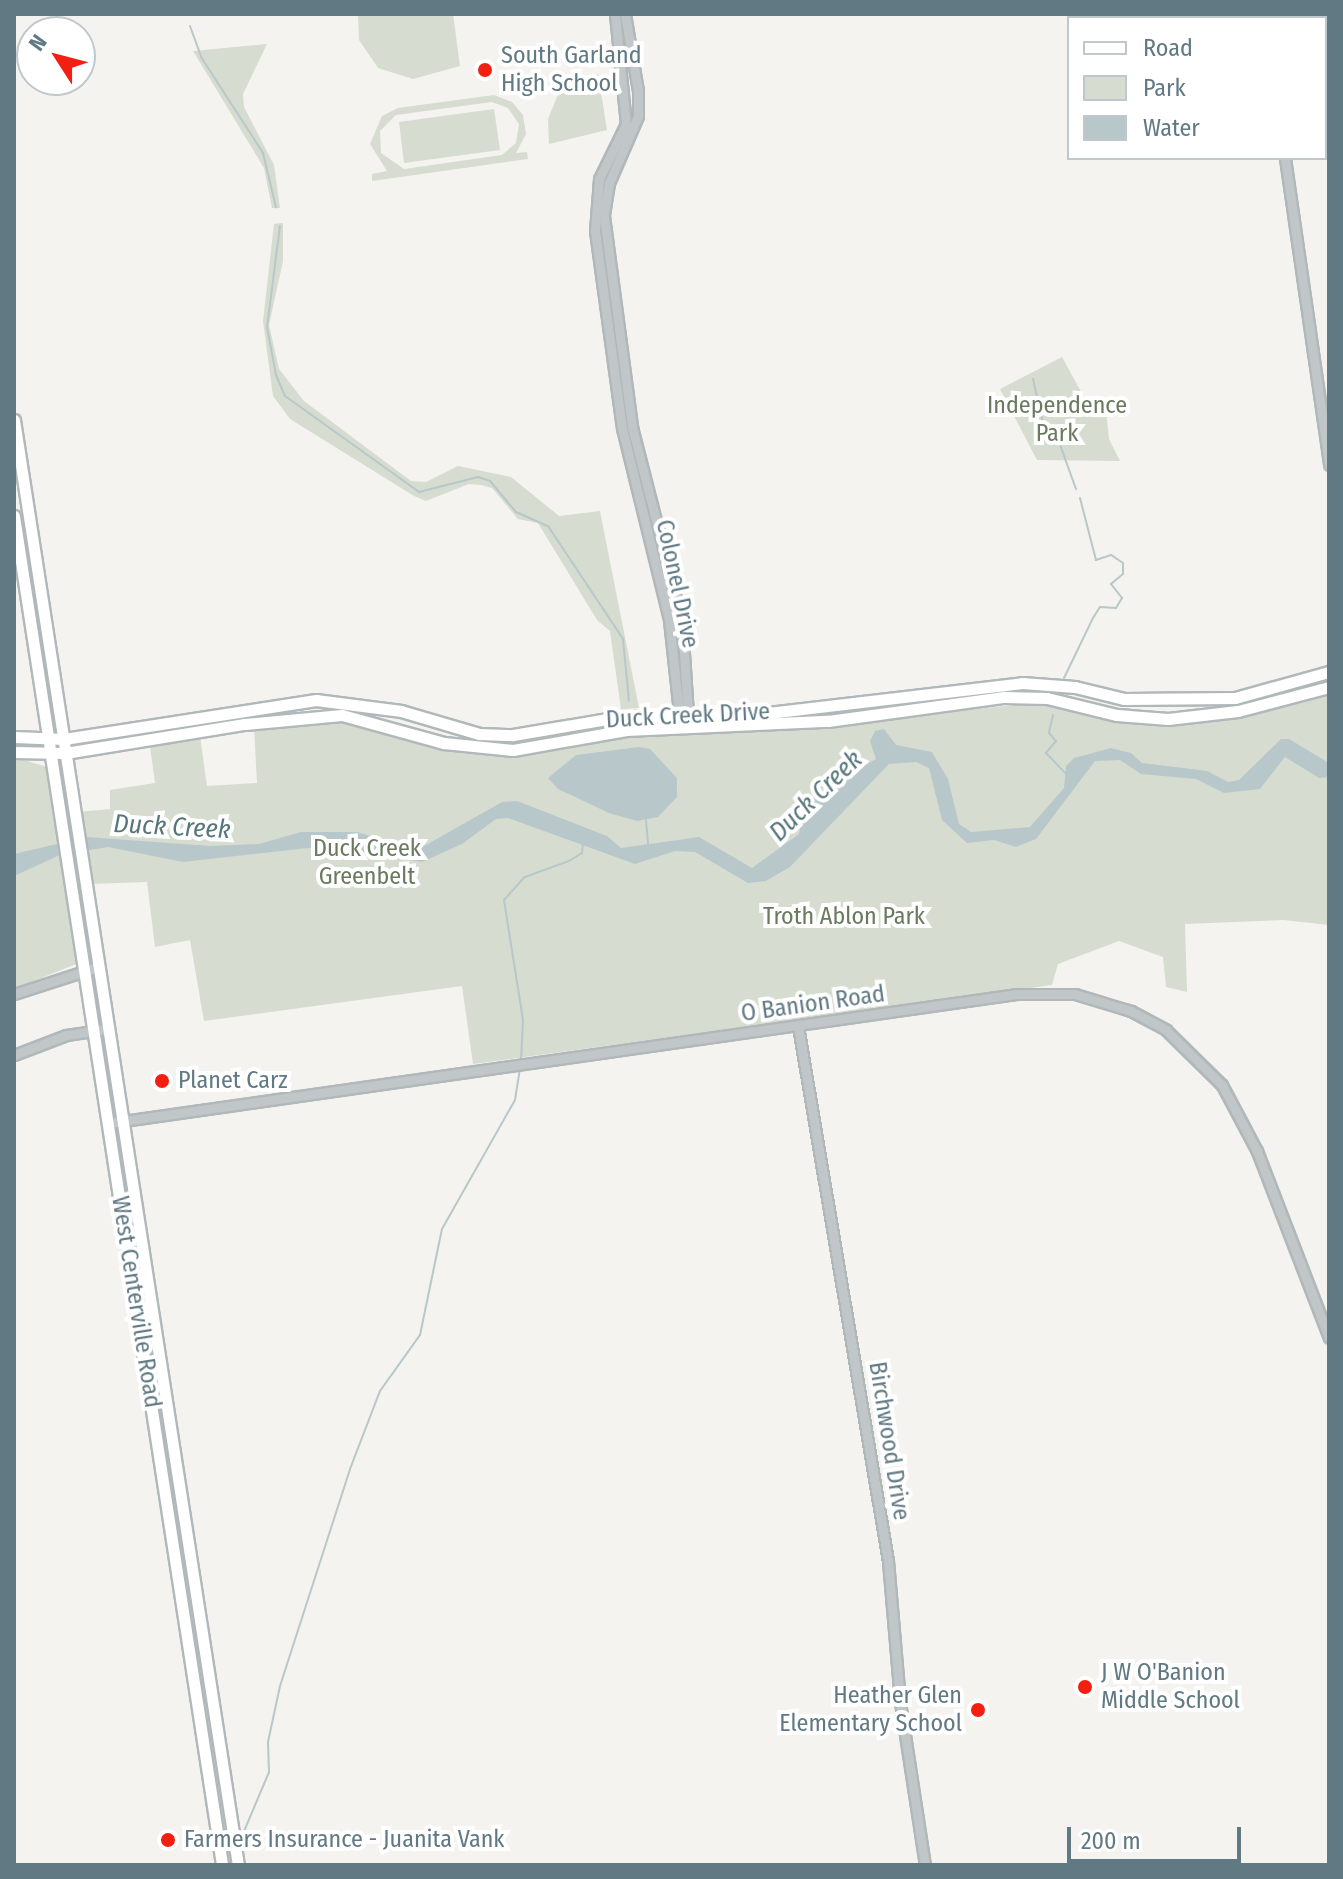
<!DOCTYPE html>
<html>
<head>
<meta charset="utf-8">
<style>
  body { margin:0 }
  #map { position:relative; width:1343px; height:1879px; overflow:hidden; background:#f4f3ef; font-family:"Fira Sans Condensed",sans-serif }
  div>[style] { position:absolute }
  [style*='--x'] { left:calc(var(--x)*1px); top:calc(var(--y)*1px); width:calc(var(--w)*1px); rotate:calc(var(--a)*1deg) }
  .green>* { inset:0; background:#d6dcd0 }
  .water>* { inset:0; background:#b8c8ca }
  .stream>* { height:2px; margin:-1px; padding:0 1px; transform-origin:1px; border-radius:1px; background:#b8c8ca }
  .roads { filter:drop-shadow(2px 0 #b1b8ba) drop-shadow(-2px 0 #b1b8ba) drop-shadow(0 2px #b1b8ba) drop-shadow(0 -2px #b1b8ba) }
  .minor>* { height:9px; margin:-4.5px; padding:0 4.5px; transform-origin:4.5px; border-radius:4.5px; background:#c1c6c8 }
  .major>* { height:11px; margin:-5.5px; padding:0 5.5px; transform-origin:5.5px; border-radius:5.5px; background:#fff }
  .dots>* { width:22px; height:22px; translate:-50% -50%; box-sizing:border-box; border:4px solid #fff; border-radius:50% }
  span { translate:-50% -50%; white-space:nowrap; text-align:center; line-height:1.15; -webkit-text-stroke:8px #fff; paint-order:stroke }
  .poi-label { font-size:24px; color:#607983 }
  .left { translate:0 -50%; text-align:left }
  .right { translate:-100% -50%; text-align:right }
  .park-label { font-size:24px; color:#697a5f }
  .street-label { font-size:24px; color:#607983 }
  .water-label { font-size:26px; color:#57767a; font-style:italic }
  .frame { position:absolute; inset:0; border:16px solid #607983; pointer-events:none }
  .legend { position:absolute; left:1067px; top:16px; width:260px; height:144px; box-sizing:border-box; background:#fff; border:2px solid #bfc9cd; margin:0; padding:10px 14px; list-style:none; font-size:24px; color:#607983 }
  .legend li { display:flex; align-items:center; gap:16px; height:40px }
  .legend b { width:40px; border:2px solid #bfc9cd }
  .north { position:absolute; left:16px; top:16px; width:80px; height:80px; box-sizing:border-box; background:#fff; border:2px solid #bfc9cd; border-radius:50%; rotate:306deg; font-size:22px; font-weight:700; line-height:32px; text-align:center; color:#607983 }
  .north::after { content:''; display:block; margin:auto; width:28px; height:36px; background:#f31f10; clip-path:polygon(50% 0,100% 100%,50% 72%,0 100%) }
  .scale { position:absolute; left:1067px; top:1827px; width:174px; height:36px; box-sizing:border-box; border:4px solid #607983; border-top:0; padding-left:10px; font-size:24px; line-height:28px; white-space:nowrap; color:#607983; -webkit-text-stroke:6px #fff; paint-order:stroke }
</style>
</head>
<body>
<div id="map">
  <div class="green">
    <i style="clip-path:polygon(358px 14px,453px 14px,460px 66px,413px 79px,378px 68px,359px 40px)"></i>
    <i style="clip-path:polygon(267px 44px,243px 94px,244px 107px,274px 165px,280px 208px,272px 208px,264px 168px,193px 51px)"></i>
    <i style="clip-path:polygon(598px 74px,607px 130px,549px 144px,548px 119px,557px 97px,573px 82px)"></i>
    <i style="clip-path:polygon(evenodd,494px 95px,512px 102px,523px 115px,526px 134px,516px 153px,527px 152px,528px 159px,372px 181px,372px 174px,387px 171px,370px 144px,382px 116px,398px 108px,494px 95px,492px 102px,508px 108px,519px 124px,516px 143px,502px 155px,404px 169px,381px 153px,380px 131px,396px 115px,492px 102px)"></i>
    <i style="clip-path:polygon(494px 109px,500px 150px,404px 163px,399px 122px)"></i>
    <i style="clip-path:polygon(283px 223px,283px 261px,269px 325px,279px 369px,304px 401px,411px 481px,426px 482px,458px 466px,511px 477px,559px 516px,600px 511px,639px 708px,621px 709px,610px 631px,597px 620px,538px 523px,518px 519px,492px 488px,481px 485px,469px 484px,426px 501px,414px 496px,290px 419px,273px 396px,263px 321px,274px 224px)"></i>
    <i style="clip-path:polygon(1062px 357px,1085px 399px,1106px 411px,1109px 439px,1120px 461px,1037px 460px,1000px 389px)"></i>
    <i style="clip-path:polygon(1329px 691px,1329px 925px,1283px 920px,1185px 924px,1187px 992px,1166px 987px,1163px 957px,1119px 941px,1058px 964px,1052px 985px,473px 1064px,462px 986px,204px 1021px,190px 940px,155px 947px,147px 882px,90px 884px,78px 812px,110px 809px,110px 790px,155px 783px,150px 746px,200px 736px,207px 786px,257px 783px,254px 727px,333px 718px,477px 750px,626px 734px,769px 731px,1032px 703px,1182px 724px,1244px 717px)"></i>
    <i style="clip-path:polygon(14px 757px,47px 767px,76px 964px,14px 989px)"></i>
  </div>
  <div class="water">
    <i style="clip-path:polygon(884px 729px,896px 745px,932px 752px,948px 779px,959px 824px,971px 832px,1030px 827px,1064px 788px,1066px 766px,1074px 758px,1111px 748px,1131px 753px,1142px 763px,1207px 771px,1228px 782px,1239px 780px,1281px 739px,1289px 739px,1329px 763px,1329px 777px,1319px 778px,1285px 757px,1260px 789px,1224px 793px,1196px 779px,1141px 774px,1120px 760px,1095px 761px,1036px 839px,1016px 847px,994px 840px,967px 843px,942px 820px,929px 768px,916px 762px,889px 764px,790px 867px,766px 881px,748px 883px,695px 852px,675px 851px,635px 864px,508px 818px,496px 819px,462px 844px,422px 862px,326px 846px,183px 862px,108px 847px,60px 855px,14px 876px,14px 854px,87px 837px,210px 846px,259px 844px,301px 832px,357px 832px,417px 850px,502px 802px,517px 801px,607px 836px,621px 848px,699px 837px,752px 868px,799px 834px,803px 810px,814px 795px,876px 759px,870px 741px,875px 731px)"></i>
    <i style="clip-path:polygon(639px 747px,650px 749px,677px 778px,677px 797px,658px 817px,637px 821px,609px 813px,558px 789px,548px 778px,576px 755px)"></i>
  </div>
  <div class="stream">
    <i style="--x:190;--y:26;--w:33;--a:70"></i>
    <i style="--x:201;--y:57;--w:114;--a:57.1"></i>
    <i style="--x:263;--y:153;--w:56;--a:76.5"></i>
    <i style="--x:280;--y:226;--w:102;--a:97.3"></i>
    <i style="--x:267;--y:327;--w:49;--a:79.4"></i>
    <i style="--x:276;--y:375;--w:23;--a:67"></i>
    <i style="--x:285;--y:396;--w:165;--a:35.6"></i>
    <i style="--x:419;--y:492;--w:61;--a:-14.3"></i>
    <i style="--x:478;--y:477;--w:13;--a:18"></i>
    <i style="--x:490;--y:481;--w:40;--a:50"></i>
    <i style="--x:516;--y:512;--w:35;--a:24"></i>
    <i style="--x:548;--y:526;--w:136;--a:56.4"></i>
    <i style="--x:623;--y:639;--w:62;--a:84.5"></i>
    <i style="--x:1033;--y:379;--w:50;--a:77.3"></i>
    <i style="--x:1044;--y:428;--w:21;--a:43"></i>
    <i style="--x:1059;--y:442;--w:50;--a:70.1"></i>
    <i style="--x:1064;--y:678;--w:67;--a:-64.2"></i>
    <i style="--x:1093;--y:618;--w:13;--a:-58"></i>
    <i style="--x:1100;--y:607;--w:16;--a:4"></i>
    <i style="--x:1116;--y:608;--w:12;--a:-59"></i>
    <i style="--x:1122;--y:598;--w:18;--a:-128"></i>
    <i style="--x:1111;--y:584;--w:16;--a:-40"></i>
    <i style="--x:1123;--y:574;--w:11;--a:-90"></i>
    <i style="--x:1123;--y:563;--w:14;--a:-146"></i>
    <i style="--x:1111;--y:555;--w:16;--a:162"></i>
    <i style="--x:1096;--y:560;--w:64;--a:-104.5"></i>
    <i style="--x:1053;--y:715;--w:18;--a:103"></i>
    <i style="--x:1049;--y:733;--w:11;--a:49"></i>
    <i style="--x:1056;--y:741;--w:16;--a:130"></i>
    <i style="--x:1046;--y:753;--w:29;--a:46"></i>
    <i style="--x:646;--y:820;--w:25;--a:85"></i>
    <i style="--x:521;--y:1062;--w:42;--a:-87.3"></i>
    <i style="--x:523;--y:1020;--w:121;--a:-99"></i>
    <i style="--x:504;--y:900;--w:31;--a:-48"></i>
    <i style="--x:525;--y:877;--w:47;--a:-20"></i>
    <i style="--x:569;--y:861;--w:15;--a:-32"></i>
    <i style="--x:582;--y:853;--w:9;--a:-84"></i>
    <i style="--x:242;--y:1836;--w:69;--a:-67.1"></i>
    <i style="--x:269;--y:1772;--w:30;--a:-92"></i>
    <i style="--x:268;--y:1742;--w:57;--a:-77.9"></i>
    <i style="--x:280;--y:1686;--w:228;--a:-72.1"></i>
    <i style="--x:350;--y:1469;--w:84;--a:-69"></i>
    <i style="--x:380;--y:1391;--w:69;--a:-54.5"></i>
    <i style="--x:420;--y:1335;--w:108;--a:-78.3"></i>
    <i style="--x:442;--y:1229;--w:148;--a:-60.5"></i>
    <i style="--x:515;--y:1100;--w:31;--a:-81"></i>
  </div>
  <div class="roads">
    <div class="minor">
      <i style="--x:615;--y:14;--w:111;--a:84.3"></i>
      <i style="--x:626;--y:124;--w:61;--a:116.1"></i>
      <i style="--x:599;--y:179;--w:52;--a:94.4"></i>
      <i style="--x:595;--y:231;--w:199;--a:82.2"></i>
      <i style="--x:622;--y:428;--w:198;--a:76.2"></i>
      <i style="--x:669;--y:620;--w:103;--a:83.8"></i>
      <i style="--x:625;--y:14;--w:78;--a:80.4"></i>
      <i style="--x:638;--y:91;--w:25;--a:90"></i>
      <i style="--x:638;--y:116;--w:73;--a:113.4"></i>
      <i style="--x:609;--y:183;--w:33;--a:99"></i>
      <i style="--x:604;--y:216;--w:213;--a:82.4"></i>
      <i style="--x:632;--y:427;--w:201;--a:75.6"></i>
      <i style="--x:682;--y:622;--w:92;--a:86.3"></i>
      <i style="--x:688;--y:714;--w:15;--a:110"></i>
      <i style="--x:1265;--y:14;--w:4;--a:76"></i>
      <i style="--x:1285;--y:158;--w:310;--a:81.8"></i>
      <i style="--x:14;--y:994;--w:87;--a:-18"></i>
      <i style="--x:798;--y:1026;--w:543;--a:80.45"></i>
      <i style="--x:888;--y:1561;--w:142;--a:85.1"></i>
      <i style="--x:900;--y:1702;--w:165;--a:81.3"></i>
      <i style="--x:14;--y:1055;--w:56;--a:-21"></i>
      <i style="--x:66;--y:1035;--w:41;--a:-8.3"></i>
      <i style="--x:109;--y:1123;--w:916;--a:-8.09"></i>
      <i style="--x:1016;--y:994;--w:59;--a:0"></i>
      <i style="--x:1075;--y:994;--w:59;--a:16.9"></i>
      <i style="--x:1131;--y:1011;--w:40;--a:28"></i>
      <i style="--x:1166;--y:1030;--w:78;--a:44.5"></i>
      <i style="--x:1222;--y:1085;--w:75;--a:62.1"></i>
      <i style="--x:1257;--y:1151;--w:200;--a:68.9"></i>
    </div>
    <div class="major">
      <i style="--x:14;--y:420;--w:1462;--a:81.19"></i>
      <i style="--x:14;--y:516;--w:1365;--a:81.23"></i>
      <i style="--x:14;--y:737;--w:50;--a:2.3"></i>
      <i style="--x:64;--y:739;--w:255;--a:-8.8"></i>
      <i style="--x:316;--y:700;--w:86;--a:7.4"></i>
      <i style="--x:401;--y:711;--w:81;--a:16.4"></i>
      <i style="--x:479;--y:734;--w:34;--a:2"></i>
      <i style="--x:513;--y:735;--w:108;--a:-9.6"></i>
      <i style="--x:619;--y:717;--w:149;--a:-1.5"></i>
      <i style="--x:768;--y:713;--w:256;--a:-6.7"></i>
      <i style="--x:1022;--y:683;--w:53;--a:4.3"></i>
      <i style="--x:1075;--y:687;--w:50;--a:13.8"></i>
      <i style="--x:1124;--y:699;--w:111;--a:-0.5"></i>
      <i style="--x:1235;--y:698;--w:98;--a:-15.5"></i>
      <i style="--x:14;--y:752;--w:51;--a:1.1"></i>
      <i style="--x:65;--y:753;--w:182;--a:-9.2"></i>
      <i style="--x:245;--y:724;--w:97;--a:-5.3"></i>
      <i style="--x:342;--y:715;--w:106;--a:15.4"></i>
      <i style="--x:444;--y:743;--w:69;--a:5.8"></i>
      <i style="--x:513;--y:750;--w:115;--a:-10"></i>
      <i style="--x:626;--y:730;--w:202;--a:-2.6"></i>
      <i style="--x:828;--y:721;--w:178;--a:-7.8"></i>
      <i style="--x:1004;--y:697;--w:43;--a:1.3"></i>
      <i style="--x:1047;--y:698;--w:72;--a:13.7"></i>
      <i style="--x:1117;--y:715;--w:51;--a:4.5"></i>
      <i style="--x:1168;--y:719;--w:70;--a:-6.5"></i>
      <i style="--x:1238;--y:711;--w:94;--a:-14.8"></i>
    </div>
  </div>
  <div class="dots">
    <i style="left:485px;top:70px;background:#f31f10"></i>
    <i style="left:162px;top:1081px;background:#f31f10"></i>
    <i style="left:1085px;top:1687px;background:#f31f10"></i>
    <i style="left:978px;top:1710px;background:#f31f10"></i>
    <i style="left:168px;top:1840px;background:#f31f10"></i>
  </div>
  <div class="poi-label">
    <span class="left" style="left:501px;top:70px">South Garland<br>High School</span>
    <span class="left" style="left:178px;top:1081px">Planet Carz</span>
    <span class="left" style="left:1101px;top:1687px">J W O'Banion<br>Middle School</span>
    <span class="right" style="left:962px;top:1710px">Heather Glen<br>Elementary School</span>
    <span class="left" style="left:184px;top:1840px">Farmers Insurance - Juanita Vank</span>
  </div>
  <div class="park-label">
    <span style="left:1057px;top:420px">Independence<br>Park</span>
    <span style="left:367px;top:863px">Duck Creek<br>Greenbelt</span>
    <span style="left:844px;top:917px">Troth Ablon Park</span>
  </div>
  <div class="street-label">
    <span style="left:677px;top:584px;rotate:78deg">Colonel Drive</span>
    <span style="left:688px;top:716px;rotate:-3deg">Duck Creek Drive</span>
    <span style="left:813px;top:1004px;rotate:-8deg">O Banion Road</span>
    <span style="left:136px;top:1302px;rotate:81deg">West Centerville Road</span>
    <span style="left:889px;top:1441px;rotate:81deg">Birchwood Drive</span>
  </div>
  <div class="water-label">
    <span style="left:816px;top:796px;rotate:-44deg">Duck Creek</span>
    <span style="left:172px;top:827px;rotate:3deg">Duck Creek</span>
  </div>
  <div class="frame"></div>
  <ul class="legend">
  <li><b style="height:10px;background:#fff"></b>Road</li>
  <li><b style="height:22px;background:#d6dcd0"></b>Park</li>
  <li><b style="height:22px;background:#b8c8ca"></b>Water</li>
  </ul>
  <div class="north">N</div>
  <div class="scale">200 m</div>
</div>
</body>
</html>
